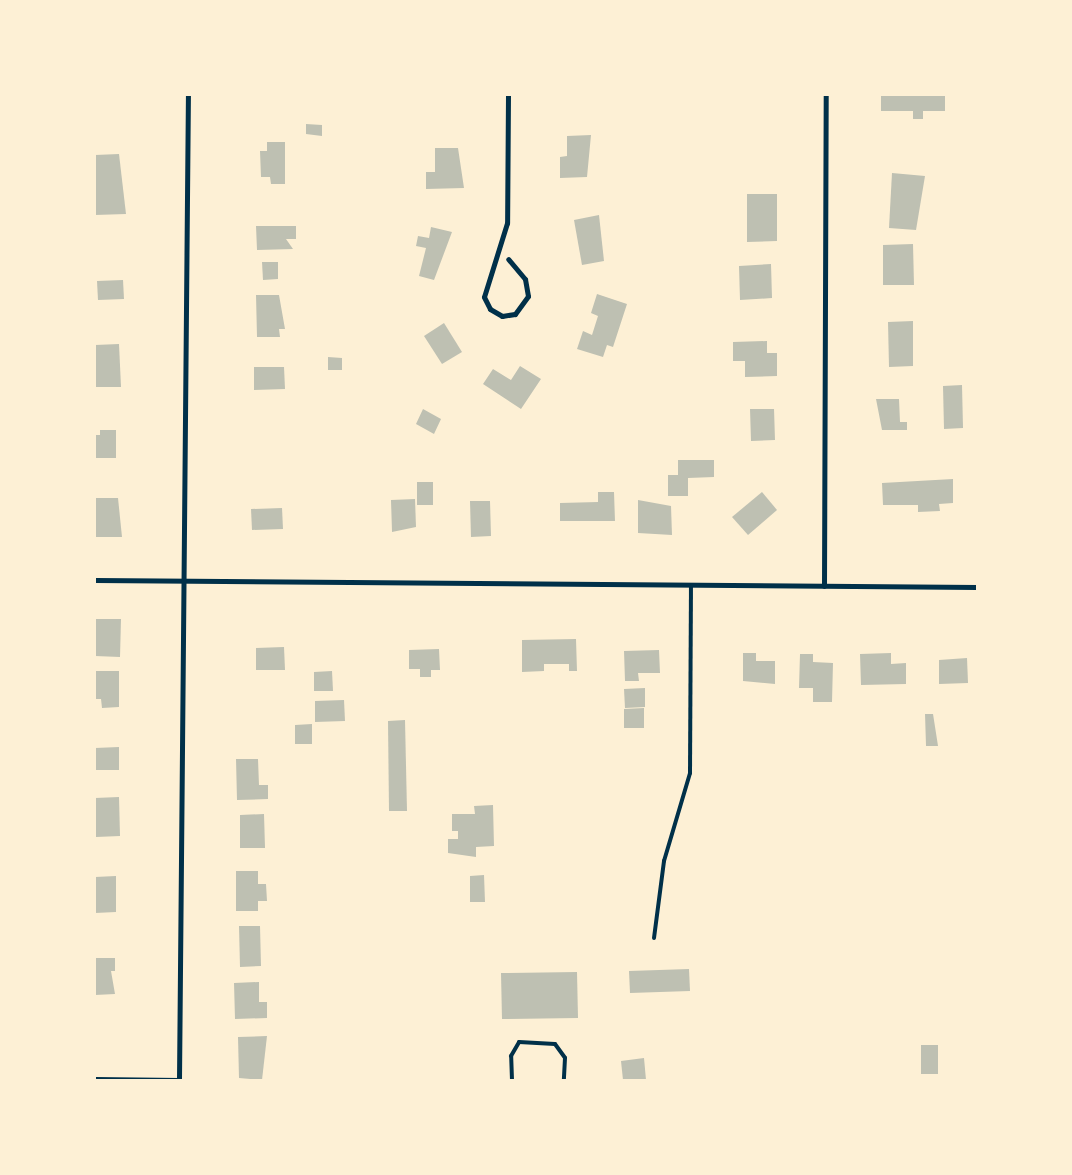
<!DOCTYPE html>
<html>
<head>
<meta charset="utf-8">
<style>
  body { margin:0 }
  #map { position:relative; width:1072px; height:1175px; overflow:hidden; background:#fdf0d5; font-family:Manrope,sans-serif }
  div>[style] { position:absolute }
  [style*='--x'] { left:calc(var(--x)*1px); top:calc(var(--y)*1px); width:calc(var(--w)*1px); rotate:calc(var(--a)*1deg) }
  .building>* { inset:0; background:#bec0b2 }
  .service>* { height:4px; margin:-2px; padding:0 2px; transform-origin:2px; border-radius:2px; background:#003049 }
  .minor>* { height:5px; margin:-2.5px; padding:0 2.5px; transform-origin:2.5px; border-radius:2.5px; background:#003049 }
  span { translate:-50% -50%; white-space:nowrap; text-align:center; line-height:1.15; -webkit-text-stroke:5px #fdf0d5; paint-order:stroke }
  .frame { position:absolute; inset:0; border:96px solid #fdf0d5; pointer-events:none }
</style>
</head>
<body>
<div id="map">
  <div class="building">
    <i style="clip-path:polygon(881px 95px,945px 95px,945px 111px,923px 111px,923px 119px,913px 119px,913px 111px,881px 111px)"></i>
    <i style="clip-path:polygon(306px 124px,322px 125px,322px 136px,306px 134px)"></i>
    <i style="clip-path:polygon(591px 135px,587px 177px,560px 178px,560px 157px,567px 156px,567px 136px)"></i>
    <i style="clip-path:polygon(267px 142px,285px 142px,285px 184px,271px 184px,270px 177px,261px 177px,260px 151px,267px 151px)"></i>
    <i style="clip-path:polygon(435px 148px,458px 148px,464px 188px,426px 189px,426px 172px,435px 172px)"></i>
    <i style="clip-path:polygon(119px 154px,126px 214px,95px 215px,95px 155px)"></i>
    <i style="clip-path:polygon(892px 173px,925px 176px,916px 230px,889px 228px)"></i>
    <i style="clip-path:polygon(747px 194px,777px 194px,777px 241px,747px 242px)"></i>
    <i style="clip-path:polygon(599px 215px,604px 261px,582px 265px,574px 220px)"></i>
    <i style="clip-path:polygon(256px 226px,296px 226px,296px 239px,286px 239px,293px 249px,257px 250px)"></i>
    <i style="clip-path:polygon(431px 227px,452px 232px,434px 280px,419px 276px,426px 248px,416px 246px,418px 236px,429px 238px)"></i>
    <i style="clip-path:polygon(913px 244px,914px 285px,883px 285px,883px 245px)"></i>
    <i style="clip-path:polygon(262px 262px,278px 262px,278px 279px,263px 280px)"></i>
    <i style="clip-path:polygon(771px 264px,772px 298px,740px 300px,739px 266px)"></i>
    <i style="clip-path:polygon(123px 280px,124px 299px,98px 300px,97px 281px)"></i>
    <i style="clip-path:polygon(597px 294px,627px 304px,613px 347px,607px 345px,603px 357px,577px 349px,583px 331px,592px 335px,598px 316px,591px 313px)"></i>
    <i style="clip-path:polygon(256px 295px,279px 295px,285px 329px,279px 329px,280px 337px,257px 337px)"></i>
    <i style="clip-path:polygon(913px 321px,913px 366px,889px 367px,888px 322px)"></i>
    <i style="clip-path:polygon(444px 323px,462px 352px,442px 364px,424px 336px)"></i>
    <i style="clip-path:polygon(767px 341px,767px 353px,777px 353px,777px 376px,745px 377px,745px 361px,733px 361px,733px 342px)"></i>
    <i style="clip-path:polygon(119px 344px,121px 387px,95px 387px,95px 345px)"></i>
    <i style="clip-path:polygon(328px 357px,342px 358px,342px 370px,328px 370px)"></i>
    <i style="clip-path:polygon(520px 366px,541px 379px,521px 409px,483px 384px,493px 369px,511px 380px)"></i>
    <i style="clip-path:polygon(254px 367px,284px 367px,285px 389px,254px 390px)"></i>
    <i style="clip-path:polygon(962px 385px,963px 428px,944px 429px,943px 386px)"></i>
    <i style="clip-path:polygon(876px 399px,899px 399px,900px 422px,907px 422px,907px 430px,882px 430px)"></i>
    <i style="clip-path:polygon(423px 409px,441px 419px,434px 434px,416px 424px)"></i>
    <i style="clip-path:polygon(750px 409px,774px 409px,775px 440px,751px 441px)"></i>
    <i style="clip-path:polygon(100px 430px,116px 430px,116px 458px,95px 458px,95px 435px,100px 435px)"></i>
    <i style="clip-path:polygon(678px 460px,714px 460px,714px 477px,688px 478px,688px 496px,668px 496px,668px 475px,678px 475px)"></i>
    <i style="clip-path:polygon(953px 479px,953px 503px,939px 504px,940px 511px,918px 512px,918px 505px,883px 505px,882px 483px)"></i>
    <i style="clip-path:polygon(417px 482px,433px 482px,433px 505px,417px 505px)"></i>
    <i style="clip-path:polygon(598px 492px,614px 492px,615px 521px,560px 521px,560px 503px,598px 502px)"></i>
    <i style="clip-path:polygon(762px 492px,777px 510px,748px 535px,732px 517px)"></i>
    <i style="clip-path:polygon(95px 498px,118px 498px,122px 537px,95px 537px)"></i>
    <i style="clip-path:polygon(415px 499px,416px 527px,392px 532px,391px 500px)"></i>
    <i style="clip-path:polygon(638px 500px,671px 506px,672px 535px,638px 533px)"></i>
    <i style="clip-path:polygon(470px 501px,490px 501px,491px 536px,471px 537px)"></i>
    <i style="clip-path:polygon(282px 508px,283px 529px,252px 530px,251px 509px)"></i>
    <i style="clip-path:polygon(95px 619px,121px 619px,120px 657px,95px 656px)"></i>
    <i style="clip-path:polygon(576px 639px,577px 671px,569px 671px,569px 664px,544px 664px,544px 671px,522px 672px,522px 640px)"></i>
    <i style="clip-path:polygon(284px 647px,285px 670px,256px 670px,256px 648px)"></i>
    <i style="clip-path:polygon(439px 649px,440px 670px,431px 670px,431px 677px,420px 677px,420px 669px,409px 669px,409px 650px)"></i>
    <i style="clip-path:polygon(659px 650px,660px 673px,638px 673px,639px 681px,625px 681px,624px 651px)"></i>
    <i style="clip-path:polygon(743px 653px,756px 653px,756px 661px,775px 661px,775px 684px,743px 681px)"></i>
    <i style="clip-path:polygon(891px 653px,891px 664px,906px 663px,906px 684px,861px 685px,860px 654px)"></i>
    <i style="clip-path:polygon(800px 654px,813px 654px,813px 662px,833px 663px,832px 702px,813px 702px,813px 688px,799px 688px)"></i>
    <i style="clip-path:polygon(967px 658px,968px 683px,939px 684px,939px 660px)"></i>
    <i style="clip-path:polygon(95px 671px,119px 671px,119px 707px,102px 708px,101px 699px,95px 699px)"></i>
    <i style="clip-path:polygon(332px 671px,333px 691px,314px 691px,314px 672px)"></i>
    <i style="clip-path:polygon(645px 688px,645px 707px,625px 708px,624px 689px)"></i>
    <i style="clip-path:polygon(344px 700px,345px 721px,315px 722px,315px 701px)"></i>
    <i style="clip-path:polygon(644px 708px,644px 728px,624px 728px,624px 709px)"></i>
    <i style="clip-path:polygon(925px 714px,933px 714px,938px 746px,926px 746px)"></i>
    <i style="clip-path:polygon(405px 720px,407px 811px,389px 811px,388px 721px)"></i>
    <i style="clip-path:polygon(312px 724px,312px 744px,295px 744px,295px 725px)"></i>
    <i style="clip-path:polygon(119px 747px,119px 770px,95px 770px,95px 748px)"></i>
    <i style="clip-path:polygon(236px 759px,258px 759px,259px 785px,268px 785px,268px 799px,237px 800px)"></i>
    <i style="clip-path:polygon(119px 797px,120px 836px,96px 837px,95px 798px)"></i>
    <i style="clip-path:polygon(493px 805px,494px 846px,476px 847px,476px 857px,448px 853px,448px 839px,458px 839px,458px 831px,452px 831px,452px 814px,475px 814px,474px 806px)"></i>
    <i style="clip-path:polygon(264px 814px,265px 848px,240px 848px,240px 815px)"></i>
    <i style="clip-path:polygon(236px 871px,258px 871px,258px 884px,266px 884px,267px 901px,258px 901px,258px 911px,236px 911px)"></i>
    <i style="clip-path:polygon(484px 875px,485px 902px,470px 902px,470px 876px)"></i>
    <i style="clip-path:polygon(116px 876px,116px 912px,95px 913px,95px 877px)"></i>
    <i style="clip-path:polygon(239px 926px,260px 926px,261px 966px,240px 967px)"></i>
    <i style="clip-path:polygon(95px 958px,115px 958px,115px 971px,111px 971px,115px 994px,95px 995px)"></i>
    <i style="clip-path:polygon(689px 969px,690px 991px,630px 993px,629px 971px)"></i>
    <i style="clip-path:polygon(577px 972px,578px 1018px,502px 1019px,501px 973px)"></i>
    <i style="clip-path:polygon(259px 982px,259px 1002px,267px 1002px,267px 1018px,235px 1019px,234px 983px)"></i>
    <i style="clip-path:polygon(267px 1036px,262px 1080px,239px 1078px,238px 1037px)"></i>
    <i style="clip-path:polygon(921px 1045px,938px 1045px,938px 1074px,921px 1074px)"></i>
    <i style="clip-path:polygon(644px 1058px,646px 1080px,623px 1080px,621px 1061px)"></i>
  </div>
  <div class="service">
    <i style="--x:654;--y:938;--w:78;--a:-82.6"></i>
    <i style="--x:664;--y:861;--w:92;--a:-73.5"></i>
    <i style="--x:690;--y:773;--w:188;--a:-89.7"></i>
    <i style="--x:95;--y:1079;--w:84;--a:0.7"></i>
    <i style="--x:512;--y:1080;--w:24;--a:-92"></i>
    <i style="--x:511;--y:1056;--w:16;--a:-60"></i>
    <i style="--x:519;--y:1042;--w:36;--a:3"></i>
    <i style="--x:555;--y:1044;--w:17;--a:54"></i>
    <i style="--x:565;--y:1058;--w:22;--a:93"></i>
  </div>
  <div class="minor">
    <i style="--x:508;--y:95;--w:128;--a:90.4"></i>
    <i style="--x:507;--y:223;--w:77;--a:107.3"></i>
    <i style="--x:484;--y:297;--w:13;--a:63"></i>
    <i style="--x:490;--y:309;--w:14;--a:30"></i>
    <i style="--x:502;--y:316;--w:13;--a:-9"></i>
    <i style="--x:515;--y:314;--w:22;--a:-54"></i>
    <i style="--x:528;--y:296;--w:17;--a:-100"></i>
    <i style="--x:525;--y:279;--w:26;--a:-130"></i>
    <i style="--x:95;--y:580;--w:882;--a:0.45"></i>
    <i style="--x:824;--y:586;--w:491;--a:-89.8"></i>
    <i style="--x:179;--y:1080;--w:985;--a:-89.48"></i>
  </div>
  <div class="frame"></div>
</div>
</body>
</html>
